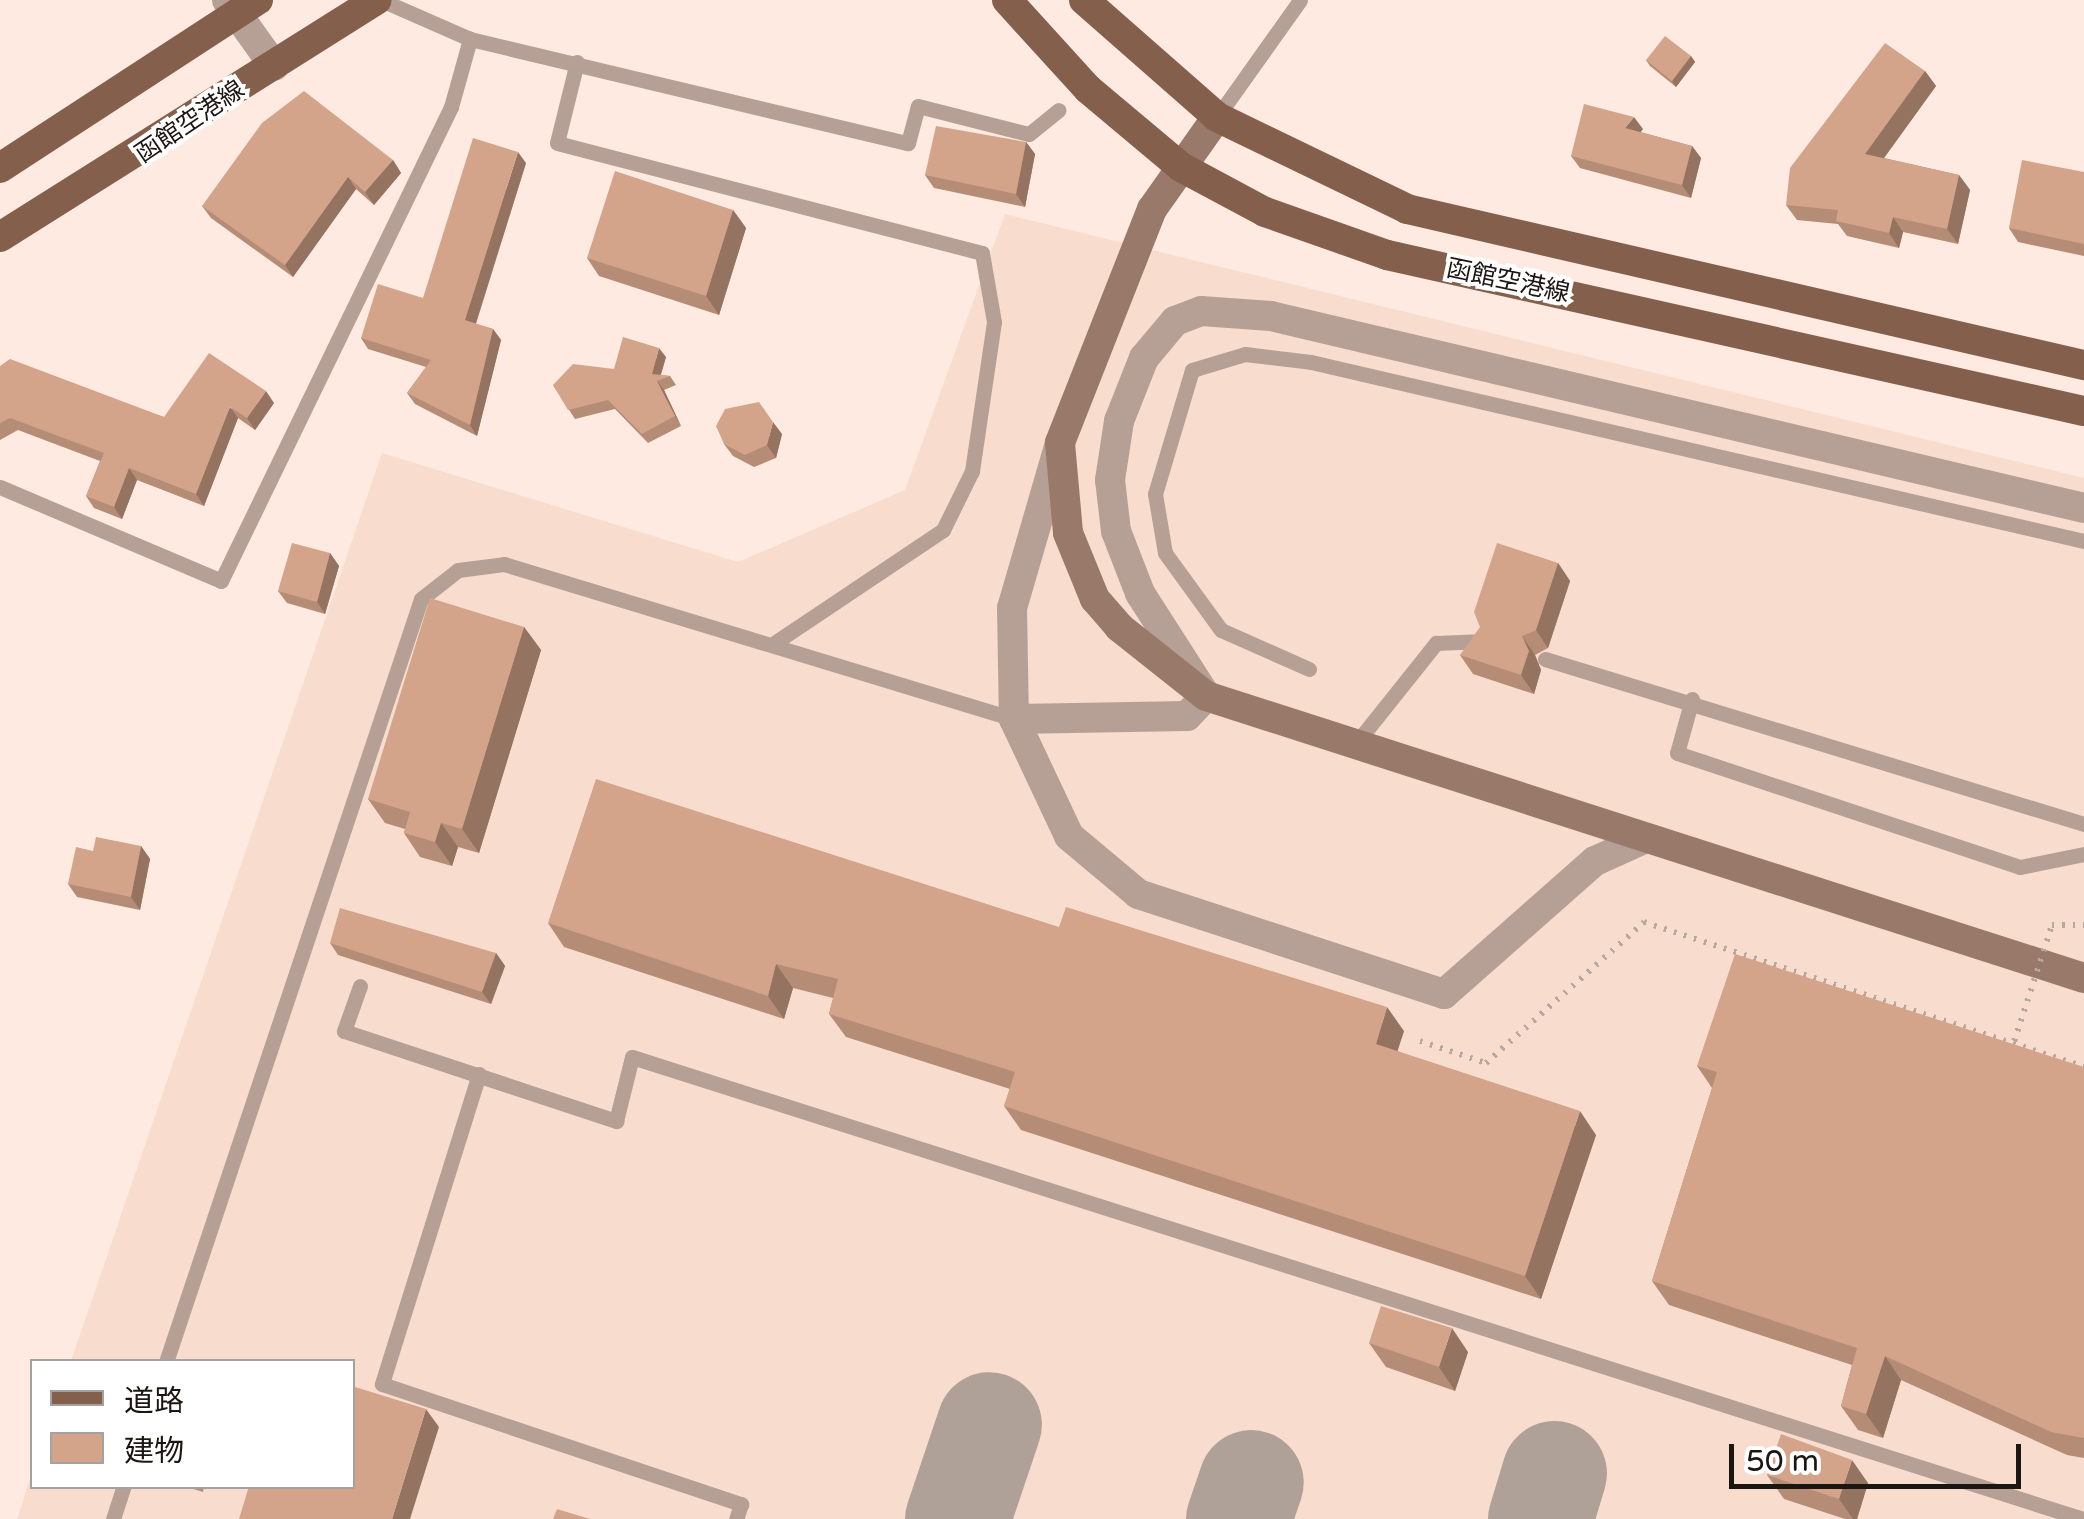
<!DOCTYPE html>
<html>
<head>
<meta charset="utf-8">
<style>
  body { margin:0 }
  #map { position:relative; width:2084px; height:1519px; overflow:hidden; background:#feeae0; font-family:"Varela Round","Noto Sans JP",sans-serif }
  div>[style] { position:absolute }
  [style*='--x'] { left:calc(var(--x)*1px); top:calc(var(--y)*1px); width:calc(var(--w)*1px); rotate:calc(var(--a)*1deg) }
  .built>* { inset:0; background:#f8ddcf }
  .taxiway>* { height:105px; margin:-52.5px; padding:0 52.5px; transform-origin:52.5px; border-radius:52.5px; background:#afa098 }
  .path>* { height:6px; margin-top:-3px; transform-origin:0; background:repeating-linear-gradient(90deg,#b6a79f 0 2.5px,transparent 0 10.5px) }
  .lane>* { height:15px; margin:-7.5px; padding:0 7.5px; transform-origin:7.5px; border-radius:7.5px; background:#b6a095 }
  .street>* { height:30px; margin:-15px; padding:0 15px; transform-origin:15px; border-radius:15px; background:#b6a095 }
  .secondary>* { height:30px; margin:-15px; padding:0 15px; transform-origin:15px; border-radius:15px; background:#997a6a }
  .primary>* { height:30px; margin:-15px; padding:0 15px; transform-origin:15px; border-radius:15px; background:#845f4c }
  .path-bridge>* { height:6px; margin-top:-3px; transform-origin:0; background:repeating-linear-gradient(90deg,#b6a79f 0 2.5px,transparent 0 10.5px) }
  .wall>* { inset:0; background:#b58d77 }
  .shaded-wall>* { inset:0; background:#947361 }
  .building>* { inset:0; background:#d3a48a }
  span { translate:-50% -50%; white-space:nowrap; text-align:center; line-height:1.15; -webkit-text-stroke:8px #fff; paint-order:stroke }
  .street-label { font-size:25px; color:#1c1612 }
  .legend { position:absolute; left:30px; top:1359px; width:325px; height:130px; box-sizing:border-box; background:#fff; border:2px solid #a4a2a0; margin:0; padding:12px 18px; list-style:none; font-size:30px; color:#1c1612 }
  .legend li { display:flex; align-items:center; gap:20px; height:50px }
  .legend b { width:50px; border:2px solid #a4a2a0 }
  .scale { position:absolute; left:1729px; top:1444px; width:292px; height:45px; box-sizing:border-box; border:5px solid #1c1612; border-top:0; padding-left:12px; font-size:30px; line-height:35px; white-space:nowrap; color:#1c1612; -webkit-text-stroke:8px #fff; paint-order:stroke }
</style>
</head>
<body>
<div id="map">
  <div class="built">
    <i style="clip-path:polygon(1005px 214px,2084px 478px,2084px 1519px,17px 1519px,32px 1473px,32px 1486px,352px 1486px,352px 1362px,71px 1361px,382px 453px,738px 562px,905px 490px)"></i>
  </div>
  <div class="taxiway">
    <i style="--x:957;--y:1519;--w:100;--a:-71.4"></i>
    <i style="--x:1238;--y:1519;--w:39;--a:-71"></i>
    <i style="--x:1540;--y:1519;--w:48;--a:-73.1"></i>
  </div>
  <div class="path">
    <i style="--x:1420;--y:1041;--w:70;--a:18.4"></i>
    <i style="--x:1486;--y:1063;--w:212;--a:-41.7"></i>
    <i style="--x:1644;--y:922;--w:463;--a:18.2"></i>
  </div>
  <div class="lane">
    <i style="--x:381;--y:0;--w:97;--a:23.7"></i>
    <i style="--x:470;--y:39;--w:450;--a:13.4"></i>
    <i style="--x:908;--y:143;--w:38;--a:-75"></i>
    <i style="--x:918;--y:106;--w:114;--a:14.2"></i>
    <i style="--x:1029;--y:134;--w:38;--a:-39"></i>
    <i style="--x:577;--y:62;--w:83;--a:103.9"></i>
    <i style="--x:557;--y:143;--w:439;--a:14.5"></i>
    <i style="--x:982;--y:253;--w:70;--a:80.1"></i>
    <i style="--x:994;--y:322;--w:151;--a:98.4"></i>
    <i style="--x:972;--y:471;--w:66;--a:116.2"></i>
    <i style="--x:943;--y:530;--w:203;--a:146.2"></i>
    <i style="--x:1217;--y:117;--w:143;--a:-54.6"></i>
    <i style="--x:0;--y:487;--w:240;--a:23"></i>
    <i style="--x:221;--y:581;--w:527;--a:-64.12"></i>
    <i style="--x:451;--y:107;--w:71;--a:-74.4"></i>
    <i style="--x:1545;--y:659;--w:564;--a:17.02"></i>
    <i style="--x:1309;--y:669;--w:96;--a:-156.1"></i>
    <i style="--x:1221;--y:630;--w:95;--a:-126"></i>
    <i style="--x:1165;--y:553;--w:60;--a:-99.6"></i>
    <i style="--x:1155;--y:494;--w:129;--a:-73.4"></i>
    <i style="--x:1192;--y:370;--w:55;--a:-16.8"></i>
    <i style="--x:1245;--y:354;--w:66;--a:6.9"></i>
    <i style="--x:1311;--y:362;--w:793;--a:13.04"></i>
    <i style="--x:1692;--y:699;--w:56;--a:105.5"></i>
    <i style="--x:1677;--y:753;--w:361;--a:18.4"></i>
    <i style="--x:2020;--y:867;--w:65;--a:-11.5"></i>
    <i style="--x:1357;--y:742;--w:127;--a:-51.4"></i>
    <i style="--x:1436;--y:643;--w:47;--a:-2.4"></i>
    <i style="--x:360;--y:986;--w:48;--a:109.6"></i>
    <i style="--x:344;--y:1031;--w:287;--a:18.3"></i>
    <i style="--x:616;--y:1121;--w:66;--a:-76"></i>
    <i style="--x:632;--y:1057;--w:1523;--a:17.66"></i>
    <i style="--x:479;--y:1074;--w:325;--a:107.4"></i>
    <i style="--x:382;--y:1384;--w:379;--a:18.5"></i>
    <i style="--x:741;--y:1504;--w:16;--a:108"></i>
    <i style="--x:166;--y:1362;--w:804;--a:-71.52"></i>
    <i style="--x:421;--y:599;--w:47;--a:-38.1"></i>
    <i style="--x:458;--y:570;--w:46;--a:-7.4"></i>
    <i style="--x:504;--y:564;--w:533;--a:16.91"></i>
    <i style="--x:113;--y:1519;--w:35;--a:-72"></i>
  </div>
  <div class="street">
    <i style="--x:227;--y:0;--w:81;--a:54.5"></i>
    <i style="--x:1060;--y:443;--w:172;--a:106.2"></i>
    <i style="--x:1012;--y:608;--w:111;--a:89"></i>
    <i style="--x:1014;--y:719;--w:129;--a:64.8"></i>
    <i style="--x:1069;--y:836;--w:90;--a:40"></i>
    <i style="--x:1138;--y:894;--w:322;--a:18.1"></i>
    <i style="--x:1444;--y:994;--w:201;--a:-41.4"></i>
    <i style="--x:1595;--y:861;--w:54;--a:-24.2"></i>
    <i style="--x:1014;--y:719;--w:173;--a:-1"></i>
    <i style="--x:1187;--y:716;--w:28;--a:-46"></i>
    <i style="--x:1206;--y:696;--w:122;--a:-122.7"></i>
    <i style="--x:1140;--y:593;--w:66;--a:-111.2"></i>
    <i style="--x:1116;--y:531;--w:51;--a:-96.7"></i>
    <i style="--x:1110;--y:480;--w:60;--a:-81.3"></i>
    <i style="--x:1119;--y:421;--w:68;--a:-68.4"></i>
    <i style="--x:1144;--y:358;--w:48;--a:-50"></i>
    <i style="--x:1175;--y:321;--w:28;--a:-21"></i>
    <i style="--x:1201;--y:311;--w:70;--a:4.1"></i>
    <i style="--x:1271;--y:316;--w:835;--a:13.29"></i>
  </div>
  <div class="secondary">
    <i style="--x:1217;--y:117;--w:113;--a:125.2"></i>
    <i style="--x:1152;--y:209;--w:251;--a:111.5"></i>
    <i style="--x:1060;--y:443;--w:90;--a:84.9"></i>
    <i style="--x:1068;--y:533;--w:71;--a:67.8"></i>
    <i style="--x:1095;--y:599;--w:37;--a:49"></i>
    <i style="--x:1119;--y:627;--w:111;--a:38.4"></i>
    <i style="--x:1206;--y:696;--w:922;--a:17.81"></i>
  </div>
  <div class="primary">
    <i style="--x:1007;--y:0;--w:120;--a:47.7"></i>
    <i style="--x:1088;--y:89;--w:121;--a:40"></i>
    <i style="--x:1181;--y:167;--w:95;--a:28.2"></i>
    <i style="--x:1265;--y:212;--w:129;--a:19.4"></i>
    <i style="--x:1387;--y:255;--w:714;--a:12.62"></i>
    <i style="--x:1084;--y:0;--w:177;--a:41.3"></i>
    <i style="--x:1217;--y:117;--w:211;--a:25.8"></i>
    <i style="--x:1407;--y:209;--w:695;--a:12.98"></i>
    <i style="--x:0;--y:168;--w:308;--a:-33.1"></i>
    <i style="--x:0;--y:237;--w:445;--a:-32.2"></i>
  </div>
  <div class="path-bridge">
    <i style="--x:2011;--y:1051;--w:133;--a:-72"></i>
    <i style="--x:2052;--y:925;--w:32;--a:0"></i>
  </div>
  <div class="wall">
    <i style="clip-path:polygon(1691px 56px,1695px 62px,1676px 87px,1650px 66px,1646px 60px)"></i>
    <i style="clip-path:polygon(1925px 71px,1936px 86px,1884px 158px,1959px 175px,1970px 190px,1958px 244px,1903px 232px,1899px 248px,1847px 236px,1838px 224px,1797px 220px,1786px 205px)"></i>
    <i style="clip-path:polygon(1643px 129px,1640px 132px,1692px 146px,1701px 158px,1691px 198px,1580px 168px,1571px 156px)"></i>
    <i style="clip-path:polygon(1026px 142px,1035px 154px,1025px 207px,934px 188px,925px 175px)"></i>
    <i style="clip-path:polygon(393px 160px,401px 173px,374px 205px,356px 189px,293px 277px,211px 218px,202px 206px)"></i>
    <i style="clip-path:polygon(526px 163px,476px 324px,493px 329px,501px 340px,477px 436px,415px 404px,407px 393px,426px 367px,368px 349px,361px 338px,423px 298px)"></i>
    <i style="clip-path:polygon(2084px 172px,2084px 256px,2018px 242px,2009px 228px)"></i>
    <i style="clip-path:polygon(733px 210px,746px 228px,719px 315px,599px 276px,587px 258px)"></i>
    <i style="clip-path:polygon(666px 357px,661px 375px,670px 376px,676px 385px,664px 390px,681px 426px,648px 443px,615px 409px,575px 419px,553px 385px)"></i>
    <i style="clip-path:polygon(0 366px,164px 417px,274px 403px,255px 430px,238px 418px,204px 506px,137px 480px,122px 519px,94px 508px,86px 496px,100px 461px,18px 430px,0 440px)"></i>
    <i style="clip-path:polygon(782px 434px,776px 458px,754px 467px,733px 456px,724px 444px)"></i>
    <i style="clip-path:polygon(330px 553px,339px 566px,325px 614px,287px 603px,278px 591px)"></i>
    <i style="clip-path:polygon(1558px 563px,1570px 581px,1548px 648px,1535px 655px,1541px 670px,1534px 694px,1473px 674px,1460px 655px)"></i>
    <i style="clip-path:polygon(524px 627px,541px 650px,479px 853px,458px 847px,452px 866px,420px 857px,404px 833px,405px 829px,385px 823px,368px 799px)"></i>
    <i style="clip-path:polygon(141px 846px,150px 859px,140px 910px,77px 897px,68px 884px,93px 851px)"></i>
    <i style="clip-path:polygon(548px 923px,1059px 927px,1404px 1031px,1397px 1051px,1596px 1135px,1541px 1299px,1021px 1130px,1004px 1106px,1010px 1089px,846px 1037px,829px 1014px,833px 998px,793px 988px,784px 1019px,564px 947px)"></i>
    <i style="clip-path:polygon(330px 943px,496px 953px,505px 966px,491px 1004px,338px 955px)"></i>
    <i style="clip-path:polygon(1697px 1066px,2084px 1067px,2084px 1458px,2067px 1455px,1901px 1380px,1883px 1438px,1858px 1430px,1841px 1406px,1852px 1365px,1669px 1305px,1652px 1281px,1712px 1088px)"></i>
    <i style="clip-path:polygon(1369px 1343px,1468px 1352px,1455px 1391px,1386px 1367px)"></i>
    <i style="clip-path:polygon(1767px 1475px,1868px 1483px,1857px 1519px,1845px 1519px,1784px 1499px)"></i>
    <i style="clip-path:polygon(184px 1486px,204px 1486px,203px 1492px)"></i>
  </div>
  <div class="shaded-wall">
    <i style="clip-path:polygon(1691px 56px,1695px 62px,1676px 87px,1672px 81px)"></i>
    <i style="clip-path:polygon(1925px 71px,1936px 86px,1876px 169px,1865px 154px)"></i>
    <i style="clip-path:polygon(1634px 117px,1643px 129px,1634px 141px,1625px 128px)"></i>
    <i style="clip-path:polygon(1026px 142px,1035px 154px,1025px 207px,1016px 194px)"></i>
    <i style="clip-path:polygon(1692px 146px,1701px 158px,1691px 198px,1682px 185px)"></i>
    <i style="clip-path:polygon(518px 152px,526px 163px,473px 332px,465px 320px)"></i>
    <i style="clip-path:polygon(393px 160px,401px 173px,374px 205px,365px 192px)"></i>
    <i style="clip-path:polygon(1959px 175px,1970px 190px,1958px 244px,1947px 229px)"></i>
    <i style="clip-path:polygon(348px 177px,356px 189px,293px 277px,285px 265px)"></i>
    <i style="clip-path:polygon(733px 210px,746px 228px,719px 315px,706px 296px)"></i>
    <i style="clip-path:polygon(1893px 217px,1903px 232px,1899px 248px,1889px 233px)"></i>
    <i style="clip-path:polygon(493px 329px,501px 340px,477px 436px,470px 425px)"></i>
    <i style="clip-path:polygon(659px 348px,666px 357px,659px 380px,657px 381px,664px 390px,681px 426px,652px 374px)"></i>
    <i style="clip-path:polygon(266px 391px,274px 403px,255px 430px,247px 418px)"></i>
    <i style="clip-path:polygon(230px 407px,238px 418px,204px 506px,196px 494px)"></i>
    <i style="clip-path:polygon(773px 422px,782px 434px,776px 458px,767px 445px)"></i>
    <i style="clip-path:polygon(129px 468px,137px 480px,122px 519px,114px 507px)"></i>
    <i style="clip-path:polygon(330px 553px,339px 566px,325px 614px,317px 602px)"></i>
    <i style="clip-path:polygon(1558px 563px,1570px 581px,1548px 648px,1536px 630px)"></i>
    <i style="clip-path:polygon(524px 627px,541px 650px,479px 853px,462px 829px)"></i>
    <i style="clip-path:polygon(1522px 636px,1535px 655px,1541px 670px,1534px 694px,1521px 675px)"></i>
    <i style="clip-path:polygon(441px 823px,458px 847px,452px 866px,435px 842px)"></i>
    <i style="clip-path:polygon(141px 846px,150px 859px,140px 910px,131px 897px)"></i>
    <i style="clip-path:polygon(496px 953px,505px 966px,491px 1004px,482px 992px)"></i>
    <i style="clip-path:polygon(776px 964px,793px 988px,784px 1019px,768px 996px)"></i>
    <i style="clip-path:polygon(1387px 1007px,1404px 1031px,1392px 1068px,1376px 1044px)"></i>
    <i style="clip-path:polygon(1580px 1111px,1596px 1135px,1541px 1299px,1525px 1276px)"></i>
    <i style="clip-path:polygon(1452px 1328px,1468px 1352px,1455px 1391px,1439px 1367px)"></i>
    <i style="clip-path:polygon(1885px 1356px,1901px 1380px,1883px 1438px,1866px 1414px)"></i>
    <i style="clip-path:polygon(426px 1409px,439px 1427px,410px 1519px,392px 1519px)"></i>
    <i style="clip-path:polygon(1852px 1460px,1868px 1483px,1857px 1519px,1853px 1519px,1839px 1499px)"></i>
  </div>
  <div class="building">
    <i style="clip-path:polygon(1665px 36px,1691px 56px,1672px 81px,1646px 60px)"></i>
    <i style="clip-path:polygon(1885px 43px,1925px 71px,1865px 154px,1959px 175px,1947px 229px,1893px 217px,1889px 233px,1836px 221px,1838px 210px,1786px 205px,1790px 168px)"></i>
    <i style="clip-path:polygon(304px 91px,393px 160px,365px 192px,348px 177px,285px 265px,202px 206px,262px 123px)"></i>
    <i style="clip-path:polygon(1584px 104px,1634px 117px,1625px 128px,1692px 146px,1682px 185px,1571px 156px)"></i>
    <i style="clip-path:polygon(936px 126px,1026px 142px,1016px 194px,925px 175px)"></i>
    <i style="clip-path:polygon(473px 138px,518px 152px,465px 320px,493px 329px,470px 425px,407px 393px,431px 360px,361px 338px,378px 284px,423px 298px)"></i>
    <i style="clip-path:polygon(2022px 160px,2084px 172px,2084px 244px,2009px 228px)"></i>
    <i style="clip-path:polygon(615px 171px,733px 210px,706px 296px,587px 258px)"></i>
    <i style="clip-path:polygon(623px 337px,659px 348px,652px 374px,670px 376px,657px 381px,675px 416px,642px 434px,608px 400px,568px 410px,553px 385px,573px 364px,614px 369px)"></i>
    <i style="clip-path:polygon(209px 353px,266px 391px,247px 418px,230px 407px,196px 494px,129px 468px,114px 507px,86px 496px,104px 453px,10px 418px,0 423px,0 366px,10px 359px,164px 417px)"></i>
    <i style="clip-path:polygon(759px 402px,773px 422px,767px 445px,745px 455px,724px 444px,716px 426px,725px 409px)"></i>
    <i style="clip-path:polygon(292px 543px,330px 553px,317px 602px,278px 591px)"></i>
    <i style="clip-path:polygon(1497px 543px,1558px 563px,1536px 630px,1522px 636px,1529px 651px,1521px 675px,1460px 655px,1480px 627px,1474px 612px)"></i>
    <i style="clip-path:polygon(430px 598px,524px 627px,462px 829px,441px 823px,435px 842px,404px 833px,410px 812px,368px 799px)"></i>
    <i style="clip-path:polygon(596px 779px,1059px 927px,1066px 907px,1387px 1007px,1376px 1044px,1580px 1111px,1525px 1276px,1004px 1106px,1015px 1072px,829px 1014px,838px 979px,776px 964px,768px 996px,548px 923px)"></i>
    <i style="clip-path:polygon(96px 837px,141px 846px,131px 897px,68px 884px,76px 847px,93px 851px)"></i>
    <i style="clip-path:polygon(340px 908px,496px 953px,482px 992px,330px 943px)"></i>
    <i style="clip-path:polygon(1735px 954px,2084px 1067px,2084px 1438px,2051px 1432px,1885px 1356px,1866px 1414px,1841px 1406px,1857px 1348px,1652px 1281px,1717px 1072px,1697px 1066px)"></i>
    <i style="clip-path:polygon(1381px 1306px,1452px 1328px,1439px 1367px,1369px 1343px)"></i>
    <i style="clip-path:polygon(352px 1386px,426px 1409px,392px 1519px,239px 1519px,249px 1486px,352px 1486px)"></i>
    <i style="clip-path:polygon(1781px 1434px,1852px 1460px,1839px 1499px,1767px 1475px)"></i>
    <i style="clip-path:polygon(557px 1509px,590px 1519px,553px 1519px)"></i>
  </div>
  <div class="street-label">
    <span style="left:190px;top:122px;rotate:-34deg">函館空港線</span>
    <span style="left:1508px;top:281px;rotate:12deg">函館空港線</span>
  </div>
  <ul class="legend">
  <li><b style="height:12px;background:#845f4c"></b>道路</li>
  <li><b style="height:28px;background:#d3a48a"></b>建物</li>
  </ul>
  <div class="scale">50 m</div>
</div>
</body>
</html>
